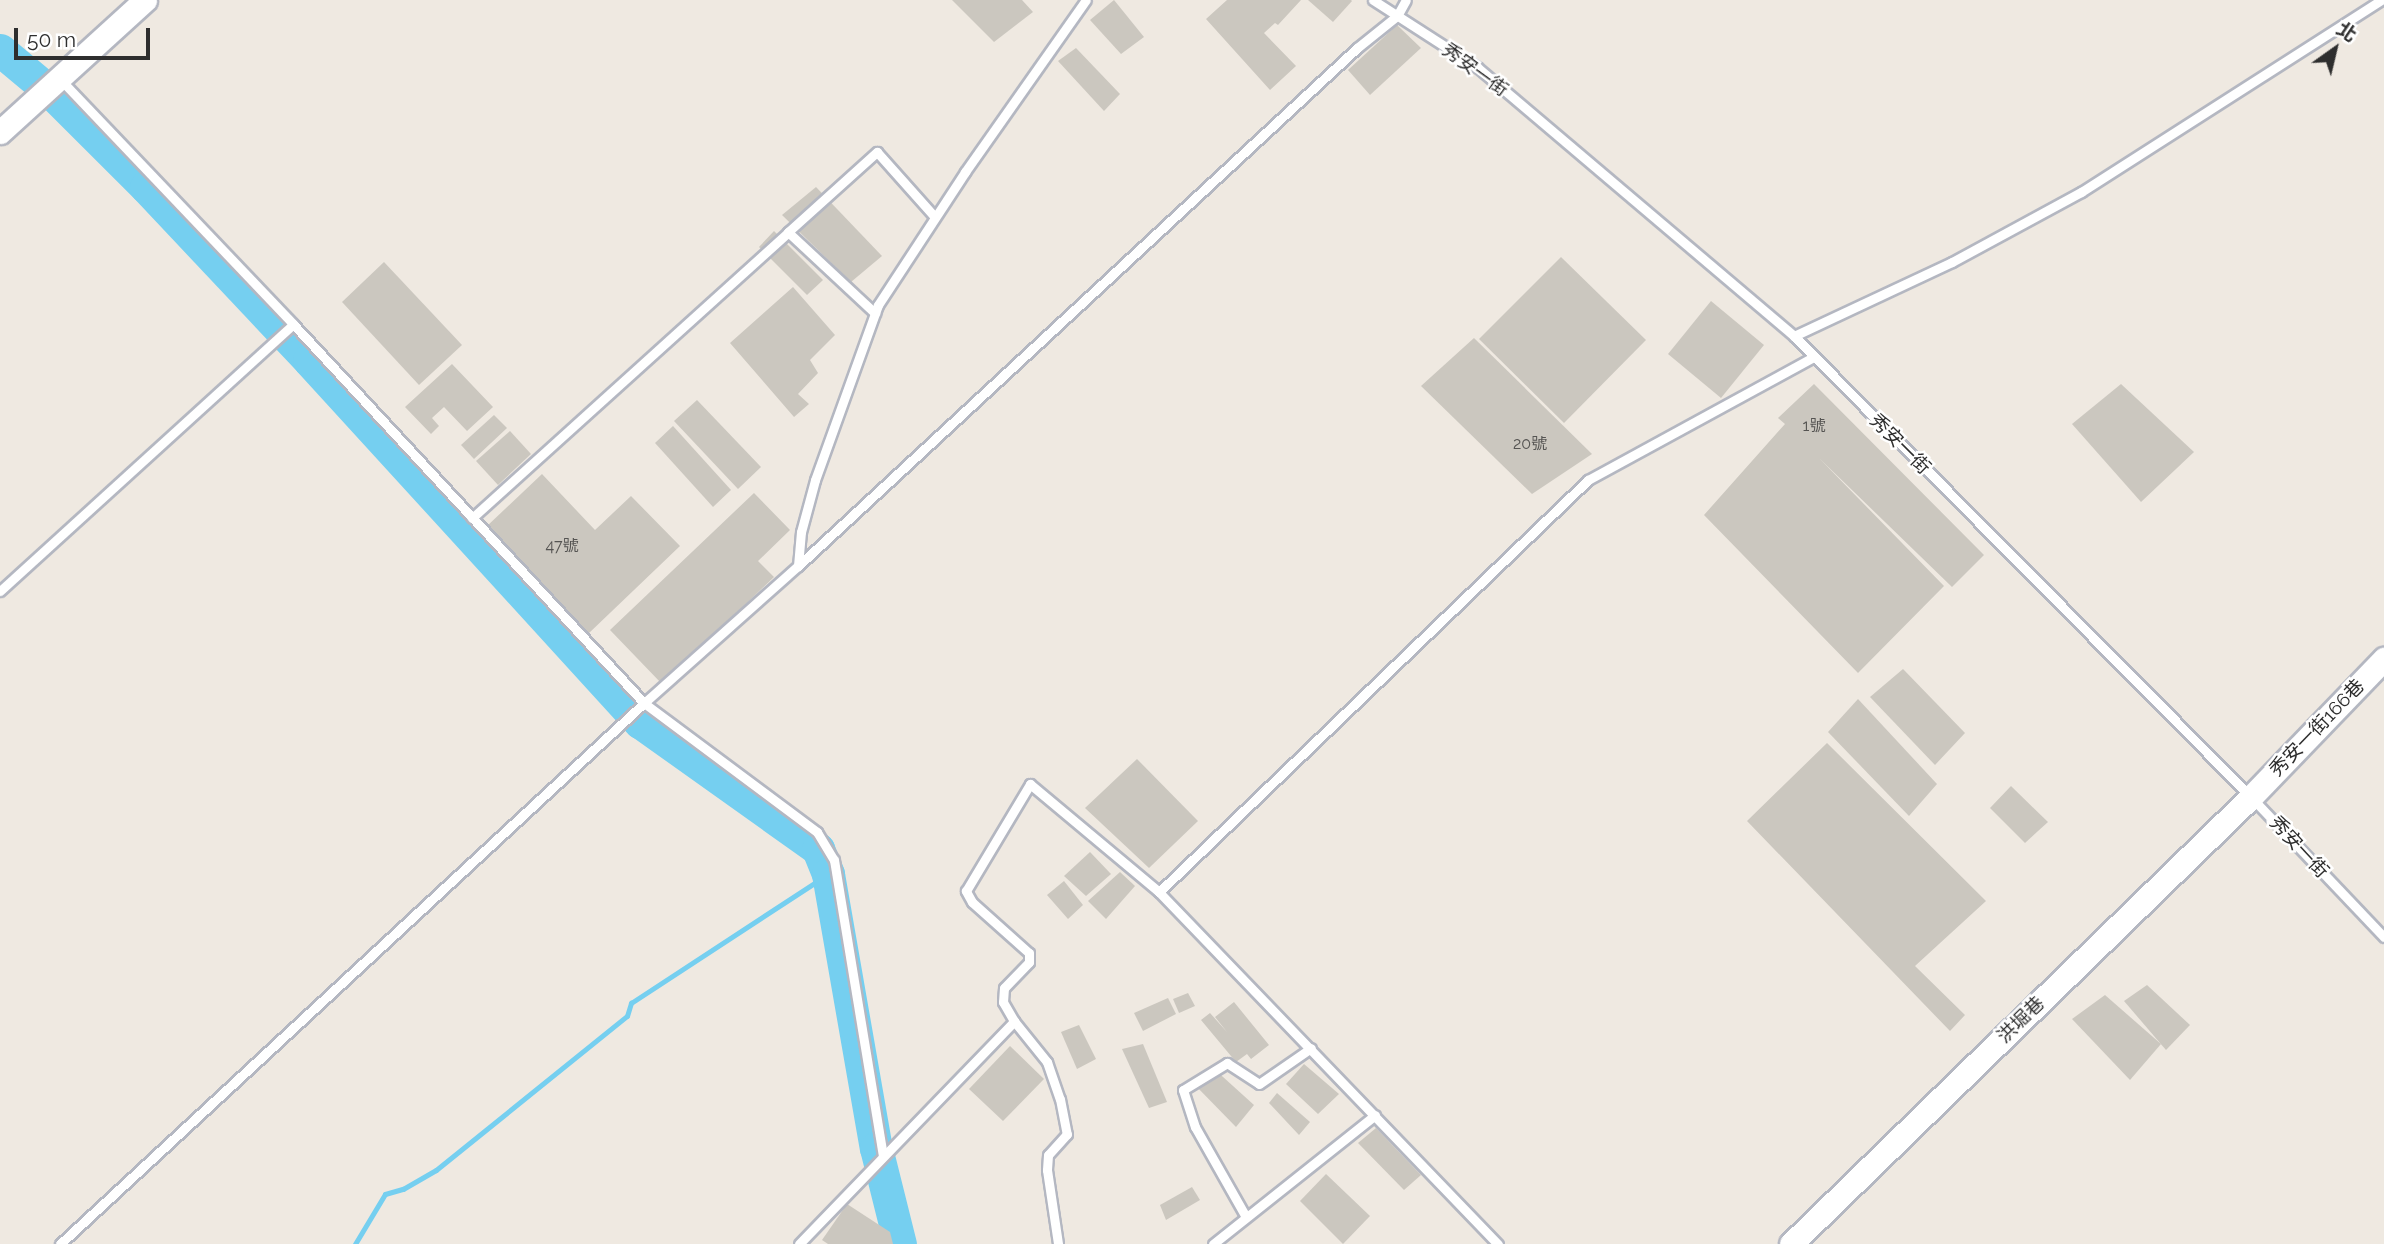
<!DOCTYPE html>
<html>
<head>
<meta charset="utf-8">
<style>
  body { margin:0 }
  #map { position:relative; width:2384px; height:1244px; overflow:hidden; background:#efe9e1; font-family:Raleway,"Noto Sans TC",sans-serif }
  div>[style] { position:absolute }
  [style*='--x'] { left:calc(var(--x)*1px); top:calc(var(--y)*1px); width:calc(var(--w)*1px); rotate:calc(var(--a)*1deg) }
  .stream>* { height:5px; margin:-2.5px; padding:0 2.5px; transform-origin:2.5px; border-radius:2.5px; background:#75cff0 }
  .river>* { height:33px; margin:-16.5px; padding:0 16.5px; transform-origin:16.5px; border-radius:16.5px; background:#75cff0 }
  .building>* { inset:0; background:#cbc7bf }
  .roads { filter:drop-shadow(2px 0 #b4b7c1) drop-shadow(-2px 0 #b4b7c1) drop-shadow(0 2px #b4b7c1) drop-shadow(0 -2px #b4b7c1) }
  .service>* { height:9px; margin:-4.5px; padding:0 4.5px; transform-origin:4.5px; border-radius:4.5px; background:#fff }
  .tertiary>* { height:23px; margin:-11.5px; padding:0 11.5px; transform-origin:11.5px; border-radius:11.5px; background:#fff }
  span { translate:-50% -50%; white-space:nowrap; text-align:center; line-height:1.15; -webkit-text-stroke:5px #fff; paint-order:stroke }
  .number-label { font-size:16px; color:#555452 }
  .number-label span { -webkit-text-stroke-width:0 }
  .street-label { font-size:19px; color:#2e2e2e }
  .north { position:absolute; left:2300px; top:14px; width:70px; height:70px; -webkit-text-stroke:5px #fff; paint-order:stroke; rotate:34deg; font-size:19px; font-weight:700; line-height:28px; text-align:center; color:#2e2e2e }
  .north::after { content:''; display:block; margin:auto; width:24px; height:32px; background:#2e2e2e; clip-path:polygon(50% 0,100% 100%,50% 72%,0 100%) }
  .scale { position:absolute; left:14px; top:28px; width:136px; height:32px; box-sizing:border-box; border:4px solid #2e2e2e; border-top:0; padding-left:9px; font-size:21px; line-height:24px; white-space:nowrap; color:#2e2e2e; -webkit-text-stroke:5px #fff; paint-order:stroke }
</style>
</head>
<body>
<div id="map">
  <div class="stream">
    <i style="--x:355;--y:1244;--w:58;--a:-59"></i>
    <i style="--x:385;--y:1194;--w:19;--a:-16"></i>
    <i style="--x:403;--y:1189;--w:38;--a:-30"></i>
    <i style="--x:436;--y:1170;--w:245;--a:-38.9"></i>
    <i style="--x:627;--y:1016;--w:14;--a:-73"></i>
    <i style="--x:631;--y:1003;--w:235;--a:-33.2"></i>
  </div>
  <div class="river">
    <i style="--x:0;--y:50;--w:70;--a:39.8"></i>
    <i style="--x:54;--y:95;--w:130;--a:45"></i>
    <i style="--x:146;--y:187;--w:238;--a:46.7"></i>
    <i style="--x:309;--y:360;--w:491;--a:47.6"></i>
    <i style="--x:640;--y:722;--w:219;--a:35.5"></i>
    <i style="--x:818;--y:849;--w:27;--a:68"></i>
    <i style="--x:828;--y:874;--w:278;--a:80.1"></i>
    <i style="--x:876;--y:1148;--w:99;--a:76"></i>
  </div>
  <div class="building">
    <i style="clip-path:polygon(952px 0,1022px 0,1033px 12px,994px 42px)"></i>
    <i style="clip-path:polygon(1114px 0,1144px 37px,1121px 54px,1090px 20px)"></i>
    <i style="clip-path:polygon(1227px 0,1301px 0,1278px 25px,1275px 23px,1264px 33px,1296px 66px,1270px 90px,1206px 19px)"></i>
    <i style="clip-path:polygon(1308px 0,1351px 0,1352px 1px,1333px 22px)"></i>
    <i style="clip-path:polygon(1397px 25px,1421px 48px,1370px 95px,1348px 70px)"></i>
    <i style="clip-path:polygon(1076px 48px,1120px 94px,1104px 111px,1058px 61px)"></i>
    <i style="clip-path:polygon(816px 187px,882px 256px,851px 282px,782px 215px)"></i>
    <i style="clip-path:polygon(774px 231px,823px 280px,807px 295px,759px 247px)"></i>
    <i style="clip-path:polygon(1561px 257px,1646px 340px,1564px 423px,1479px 339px)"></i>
    <i style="clip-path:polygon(384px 262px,462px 345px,419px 385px,342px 302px)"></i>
    <i style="clip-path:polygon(793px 287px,835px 335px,810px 360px,818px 373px,798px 394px,809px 404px,794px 417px,730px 343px)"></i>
    <i style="clip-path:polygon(1711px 301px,1764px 345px,1721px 398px,1668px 354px)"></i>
    <i style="clip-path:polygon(1474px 338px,1592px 454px,1532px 494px,1421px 386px)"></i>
    <i style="clip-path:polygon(452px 364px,493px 407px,467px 431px,444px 407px,432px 418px,439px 426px,431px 434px,405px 407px)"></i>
    <i style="clip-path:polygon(1814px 384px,1984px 555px,1952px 587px,1819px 458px,1944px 586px,1858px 673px,1704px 515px,1785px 424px,1778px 418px)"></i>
    <i style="clip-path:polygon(2121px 384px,2194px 452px,2141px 502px,2072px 424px)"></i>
    <i style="clip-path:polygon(697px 400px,761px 467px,738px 489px,674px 421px)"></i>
    <i style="clip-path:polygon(494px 415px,507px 428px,474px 459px,461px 445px)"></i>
    <i style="clip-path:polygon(673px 426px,731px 490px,713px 507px,655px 443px)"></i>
    <i style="clip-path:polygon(510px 431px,531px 454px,498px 485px,476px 461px)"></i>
    <i style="clip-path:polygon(542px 474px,595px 530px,631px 496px,680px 546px,588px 634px,486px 527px)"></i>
    <i style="clip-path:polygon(754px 493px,790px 530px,758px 561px,774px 577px,662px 684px,610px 630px)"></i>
    <i style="clip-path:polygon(1903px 669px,1965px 733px,1935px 765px,1870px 697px)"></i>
    <i style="clip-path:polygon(1858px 699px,1937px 784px,1909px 816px,1828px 732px)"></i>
    <i style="clip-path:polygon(1827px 743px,1986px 901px,1915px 966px,1965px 1015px,1950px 1031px,1747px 821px)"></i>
    <i style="clip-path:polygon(1137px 759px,1198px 821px,1149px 868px,1085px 808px)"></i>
    <i style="clip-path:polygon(2011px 786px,2048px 822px,2025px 843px,1990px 808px)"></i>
    <i style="clip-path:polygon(1090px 852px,1111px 874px,1086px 896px,1064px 876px)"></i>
    <i style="clip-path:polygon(1120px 872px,1135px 886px,1106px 919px,1088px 901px)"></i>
    <i style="clip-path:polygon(1064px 881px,1083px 905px,1068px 919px,1047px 895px)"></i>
    <i style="clip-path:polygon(2147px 985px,2190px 1025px,2166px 1050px,2124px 1001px)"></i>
    <i style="clip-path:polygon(1188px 993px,1195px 1006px,1179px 1013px,1173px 999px)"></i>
    <i style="clip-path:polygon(2105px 995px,2161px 1044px,2130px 1080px,2072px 1019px)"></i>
    <i style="clip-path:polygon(1168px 998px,1176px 1014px,1143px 1031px,1134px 1013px)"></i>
    <i style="clip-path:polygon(1234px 1002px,1269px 1045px,1251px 1059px,1247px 1054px,1236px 1062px,1201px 1020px,1210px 1013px,1227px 1032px,1215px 1017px)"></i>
    <i style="clip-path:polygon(1079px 1025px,1096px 1059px,1077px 1069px,1061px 1032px)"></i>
    <i style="clip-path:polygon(1143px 1044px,1167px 1102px,1149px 1108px,1122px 1049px)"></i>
    <i style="clip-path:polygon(1010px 1046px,1044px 1079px,1003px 1121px,969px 1089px)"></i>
    <i style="clip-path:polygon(1304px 1064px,1339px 1094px,1318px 1114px,1286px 1084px)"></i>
    <i style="clip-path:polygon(1212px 1067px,1254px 1105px,1236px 1127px,1193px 1083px)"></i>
    <i style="clip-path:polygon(1277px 1093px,1310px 1122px,1299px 1135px,1269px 1103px)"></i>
    <i style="clip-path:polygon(1376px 1128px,1421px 1175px,1404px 1190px,1358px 1143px)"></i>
    <i style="clip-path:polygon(1326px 1174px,1370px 1216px,1343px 1244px,1300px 1201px)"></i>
    <i style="clip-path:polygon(1192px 1187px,1200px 1200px,1166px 1220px,1160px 1205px)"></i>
    <i style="clip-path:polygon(847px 1204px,890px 1232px,893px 1244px,828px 1244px,822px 1240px)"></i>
  </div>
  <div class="roads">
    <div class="service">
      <i style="--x:1373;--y:0;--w:124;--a:32.8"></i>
      <i style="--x:1477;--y:67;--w:416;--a:40.3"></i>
      <i style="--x:1794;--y:336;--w:649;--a:45.25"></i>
      <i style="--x:2251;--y:797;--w:193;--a:46.5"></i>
      <i style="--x:60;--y:79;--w:338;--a:46.4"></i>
      <i style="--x:293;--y:324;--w:517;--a:47.2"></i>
      <i style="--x:644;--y:703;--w:216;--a:36.7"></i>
      <i style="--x:817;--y:832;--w:33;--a:59"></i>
      <i style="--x:834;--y:860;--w:299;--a:80.6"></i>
      <i style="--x:788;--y:232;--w:120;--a:-42"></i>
      <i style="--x:877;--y:152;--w:87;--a:48.3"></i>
      <i style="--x:1794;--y:336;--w:174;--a:-25.1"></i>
      <i style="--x:1952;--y:262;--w:147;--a:-28.5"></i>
      <i style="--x:2081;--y:192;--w:356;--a:-32.6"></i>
      <i style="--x:472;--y:518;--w:426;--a:-42.1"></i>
      <i style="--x:788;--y:232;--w:119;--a:43"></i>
      <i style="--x:798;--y:566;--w:34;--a:-85"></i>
      <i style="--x:801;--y:532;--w:54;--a:-74.9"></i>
      <i style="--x:815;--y:480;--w:186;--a:-70.2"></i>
      <i style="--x:878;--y:305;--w:159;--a:-56.8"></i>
      <i style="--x:965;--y:172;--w:210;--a:-54.9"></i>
      <i style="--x:0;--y:591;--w:396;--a:-42.3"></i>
      <i style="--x:1159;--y:892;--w:595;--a:-43.84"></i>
      <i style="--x:1588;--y:480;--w:257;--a:-28.6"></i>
      <i style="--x:1014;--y:1021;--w:53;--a:51.2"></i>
      <i style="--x:1047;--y:1062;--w:39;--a:71"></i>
      <i style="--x:1060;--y:1099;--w:36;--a:79"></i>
      <i style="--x:1067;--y:1134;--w:28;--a:132"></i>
      <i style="--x:1048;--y:1155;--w:15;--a:94"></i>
      <i style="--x:1047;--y:1170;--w:75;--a:81.5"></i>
      <i style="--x:1246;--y:1217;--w:103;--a:-119.5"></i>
      <i style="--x:1195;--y:1127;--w:39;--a:-108"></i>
      <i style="--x:1183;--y:1090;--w:52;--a:-31.5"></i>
      <i style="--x:1227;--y:1063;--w:38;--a:33"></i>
      <i style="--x:1259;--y:1084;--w:63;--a:-34.7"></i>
      <i style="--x:60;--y:1244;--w:796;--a:-42.81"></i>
      <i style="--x:644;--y:703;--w:206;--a:-41.7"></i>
      <i style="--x:798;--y:566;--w:762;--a:-42.82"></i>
      <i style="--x:1357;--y:48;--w:51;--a:-38.7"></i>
      <i style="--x:1397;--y:16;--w:18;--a:-61"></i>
      <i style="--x:799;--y:1244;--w:310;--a:-46"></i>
      <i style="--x:1014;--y:1021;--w:22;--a:-120"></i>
      <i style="--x:1003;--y:1002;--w:14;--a:-86"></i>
      <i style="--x:1004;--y:988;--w:36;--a:-46"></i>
      <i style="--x:1029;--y:962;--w:9;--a:-90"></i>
      <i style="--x:1029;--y:953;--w:76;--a:-138.2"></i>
      <i style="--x:972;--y:902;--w:13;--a:-119"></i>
      <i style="--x:966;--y:891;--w:125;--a:-59.1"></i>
      <i style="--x:1030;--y:784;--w:168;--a:39.9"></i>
      <i style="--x:1159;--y:892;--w:489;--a:46.1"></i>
      <i style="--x:1213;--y:1244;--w:207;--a:-38.5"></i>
    </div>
    <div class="tertiary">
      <i style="--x:0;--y:132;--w:196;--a:-42.3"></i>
      <i style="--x:1791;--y:1244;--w:641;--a:-44.18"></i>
      <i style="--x:2251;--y:797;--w:192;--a:-46.1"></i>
    </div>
  </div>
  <div class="number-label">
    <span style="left:1814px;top:426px">1號</span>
    <span style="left:1530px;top:444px">20號</span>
    <span style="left:562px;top:546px">47號</span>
  </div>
  <div class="street-label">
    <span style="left:1475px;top:70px;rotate:36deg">秀安一街</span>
    <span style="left:1900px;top:444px;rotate:45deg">秀安一街</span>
    <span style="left:2317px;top:728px;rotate:-46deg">秀安一街166巷</span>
    <span style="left:2299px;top:847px;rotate:47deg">秀安一街</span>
    <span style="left:2021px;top:1020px;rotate:-44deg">洪堀巷</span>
  </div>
  <div class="north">北</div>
  <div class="scale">50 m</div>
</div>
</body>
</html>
